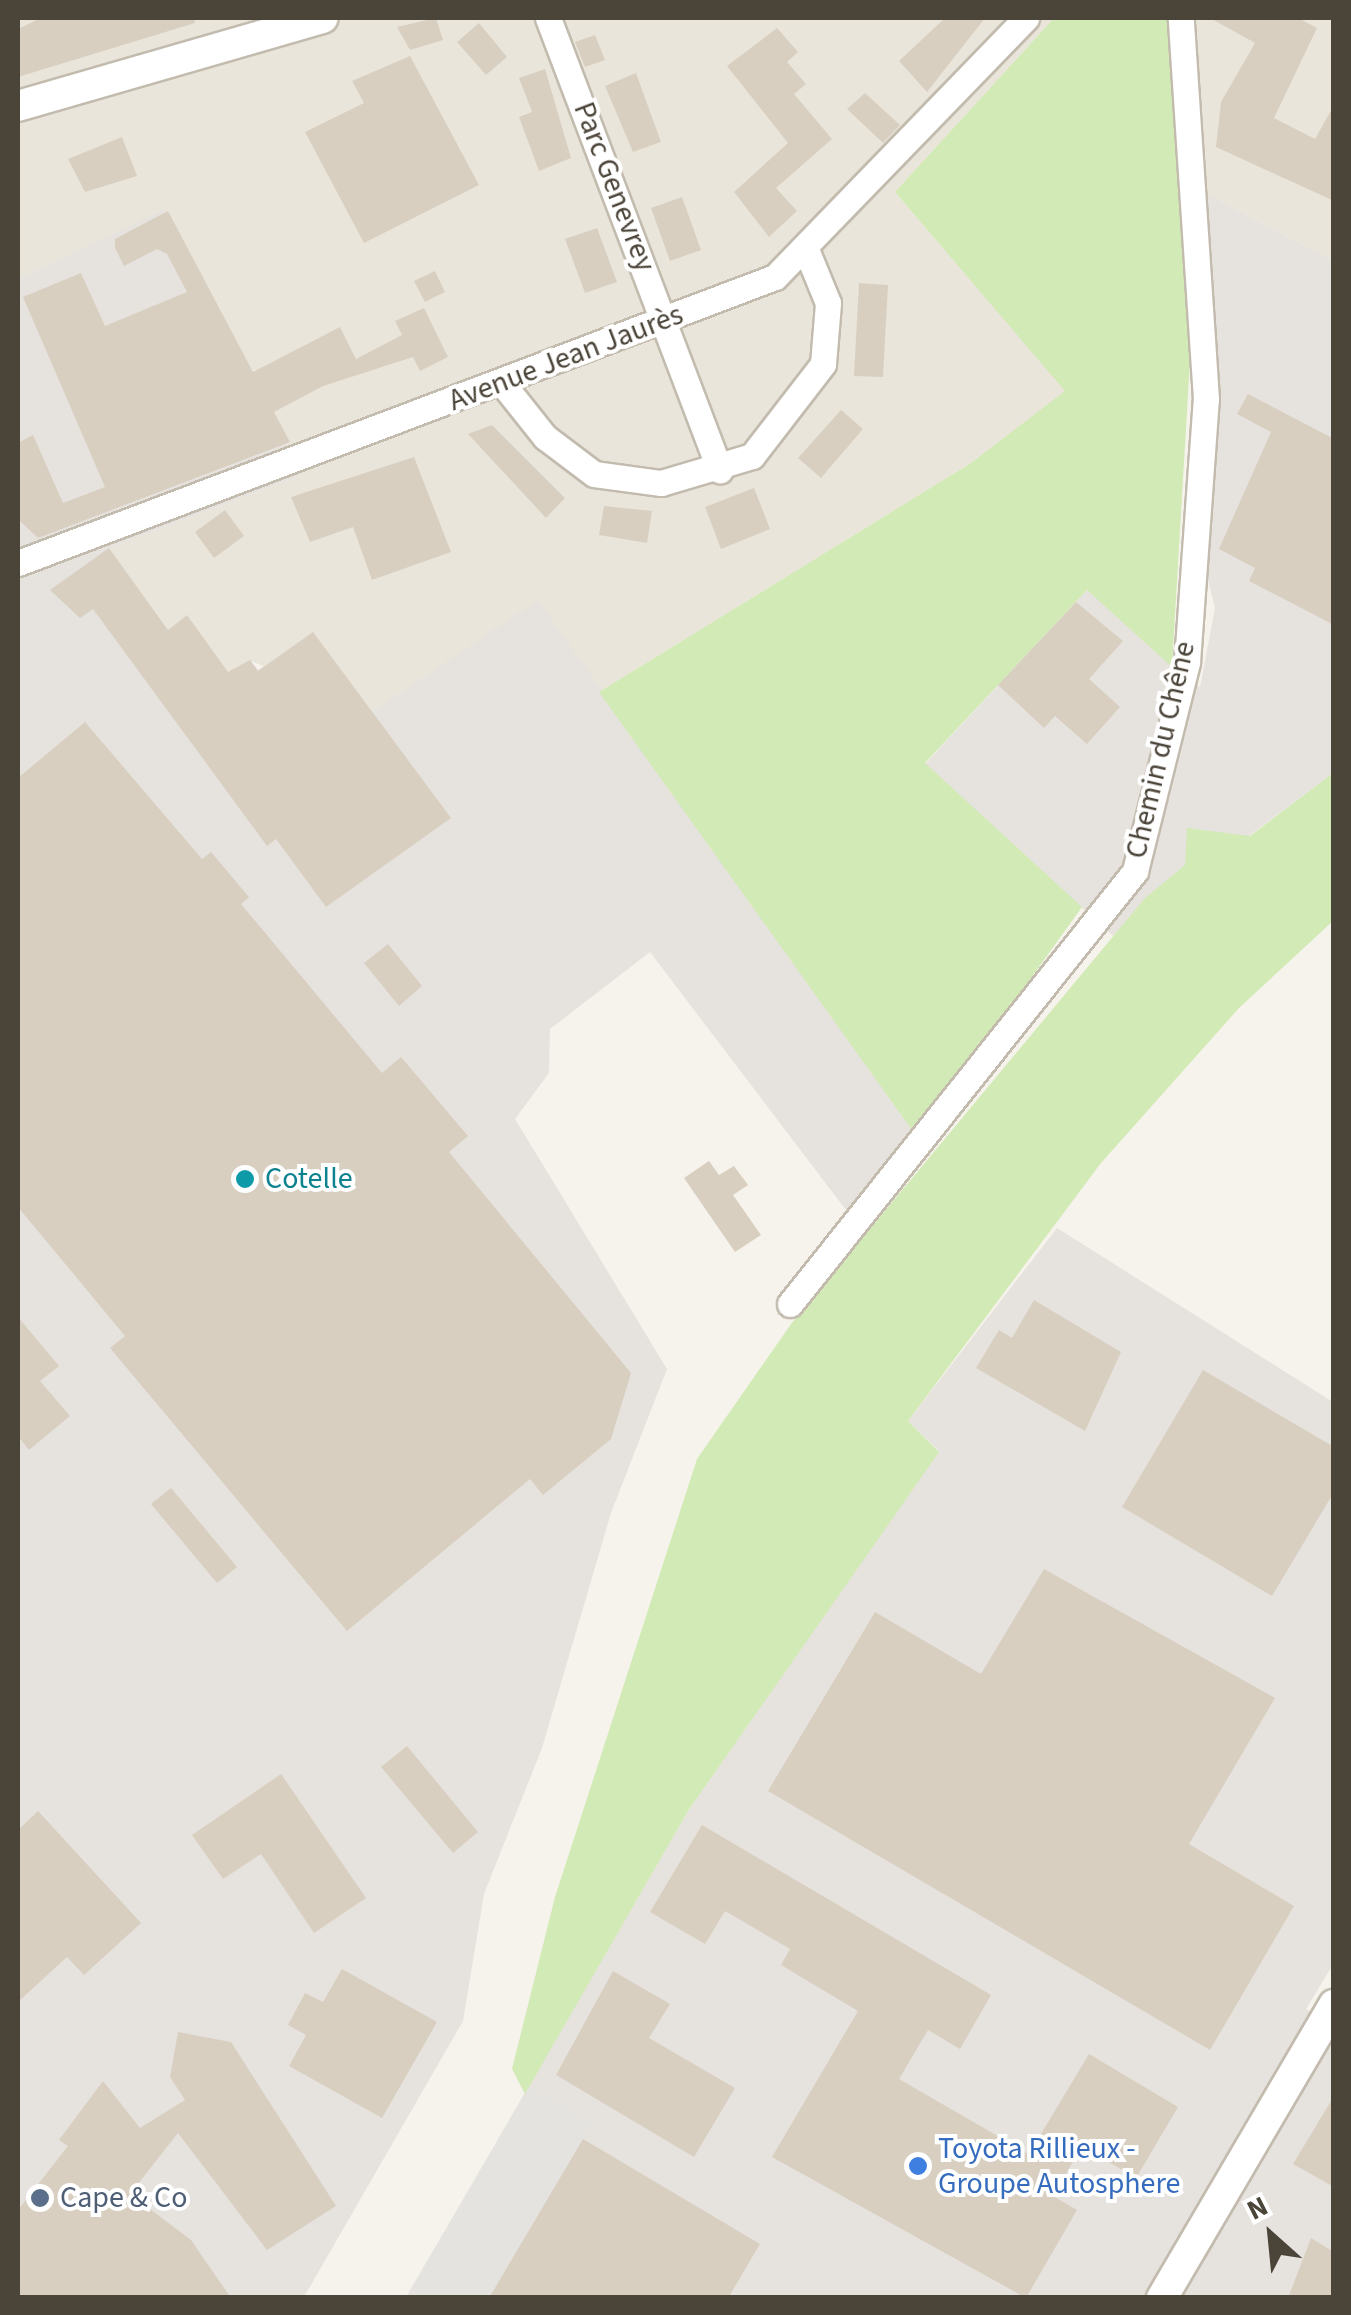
<!DOCTYPE html>
<html>
<head>
<meta charset="utf-8">
<style>
  body { margin:0 }
  #map { position:relative; width:1351px; height:2315px; overflow:hidden; background:#f6f3ec; font-family:"Source Sans 3",sans-serif }
  div>[style] { position:absolute }
  [style*='--x'] { left:calc(var(--x)*1px); top:calc(var(--y)*1px); width:calc(var(--w)*1px); rotate:calc(var(--a)*1deg) }
  .residential>* { inset:0; background:#eae5da }
  .industrial>* { inset:0; background:#e6e2dd }
  .green>* { inset:0; background:#d2eab5 }
  .parking>* { inset:0; background:#e5e3e0 }
  .building>* { inset:0; background:#d8cfc1 }
  .roads { filter:drop-shadow(2px 0 #c2bbae) drop-shadow(-2px 0 #c2bbae) drop-shadow(0 2px #c2bbae) drop-shadow(0 -2px #c2bbae) }
  .minor>* { height:25px; margin:-12.5px; padding:0 12.5px; transform-origin:12.5px; border-radius:12.5px; background:#fff }
  .tertiary>* { height:30px; margin:-15px; padding:0 15px; transform-origin:15px; border-radius:15px; background:#fff }
  .dots>* { width:28px; height:28px; translate:-50% -50%; box-sizing:border-box; border:5px solid #fff; border-radius:50% }
  span { translate:-50% -50%; white-space:nowrap; text-align:center; line-height:1.15; -webkit-text-stroke:8px #fff; paint-order:stroke }
  .street-label { font-size:30px; color:#4b4439 }
  .culture-label { font-size:30px; color:#0d838f }
  .left { translate:0 -50%; text-align:left }
  .shop-label { font-size:30px; color:#366cbe }
  .service-label { font-size:30px; color:#4e5e75 }
  .frame { position:absolute; inset:0; border:20px solid #4b4439; pointer-events:none }
  .north { position:absolute; left:1221px; top:2185px; width:100px; height:100px; -webkit-text-stroke:8px #fff; paint-order:stroke; rotate:333deg; font-size:28px; font-weight:700; line-height:40px; text-align:center; color:#4b4439 }
  .north::after { content:''; display:block; margin:auto; width:35px; height:45px; background:#4b4439; clip-path:polygon(50% 0,100% 100%,50% 72%,0 100%) }
</style>
</head>
<body>
<div id="map">
  <div class="residential">
    <i style="clip-path:polygon(18px 18px,1054px 18px,895px 192px,1066px 391px,971px 463px,599px 692px,538px 601px,372px 711px,251px 661px,206px 688px,109px 548px,299px 476px,163px 211px,18px 279px)"></i>
    <i style="clip-path:polygon(1174px 18px,1333px 18px,1333px 261px,1200px 190px)"></i>
  </div>
  <div class="industrial">
    <i style="clip-path:polygon(1200px 190px,1333px 261px,1333px 773px,1249px 836px,1185px 865px,1113px 936px,925px 764px,1087px 590px,1200px 687px,1215px 608px,1207px 576px,1217px 416px)"></i>
    <i style="clip-path:polygon(163px 210px,299px 476px,109px 548px,207px 688px,250px 660px,258px 670px,313px 632px,372px 711px,538px 600px,917px 1137px,852px 1218px,650px 952px,550px 1029px,549px 1073px,515px 1119px,667px 1369px,611px 1513px,542px 1748px,484px 1894px,463px 2021px,304px 2297px,18px 2297px,18px 279px)"></i>
    <i style="clip-path:polygon(1057px 1228px,1333px 1402px,1334px 1963px,1306px 2009px,1333px 2025px,1333px 2297px,406px 2298px,688px 1811px,939px 1451px,908px 1421px)"></i>
  </div>
  <div class="green">
    <i style="clip-path:polygon(1054px 18px,1169px 18px,1190px 360px,1172px 667px,1087px 590px,925px 763px,1082px 907px,917px 1137px,599px 692px,971px 463px,1065px 391px,895px 192px)"></i>
    <i style="clip-path:polygon(1333px 773px,1333px 921px,1239px 1008px,1101px 1163px,908px 1421px,939px 1452px,688px 1811px,525px 2094px,512px 2069px,555px 1897px,697px 1459px,791px 1324px,1145px 898px,1185px 865px,1187px 828px,1250px 836px)"></i>
  </div>
  <div class="parking">
    <i style="clip-path:polygon(529px 2087px,592px 2123px,583px 2139px,489px 2297px,406px 2297px)"></i>
  </div>
  <div class="building">
    <i style="clip-path:polygon(41px 18px,194px 18px,195px 23px,18px 77px,18px 29px)"></i>
    <i style="clip-path:polygon(436px 18px,443px 40px,410px 50px,397px 27px)"></i>
    <i style="clip-path:polygon(945px 18px,985px 18px,927px 92px,899px 61px)"></i>
    <i style="clip-path:polygon(1210px 18px,1298px 18px,1317px 28px,1274px 118px,1315px 139px,1334px 105px,1334px 201px,1216px 147px,1221px 102px,1255px 43px)"></i>
    <i style="clip-path:polygon(479px 23px,507px 57px,486px 75px,457px 42px)"></i>
    <i style="clip-path:polygon(777px 28px,798px 52px,787px 62px,806px 84px,794px 94px,832px 139px,776px 188px,797px 211px,769px 237px,734px 192px,788px 143px,727px 66px)"></i>
    <i style="clip-path:polygon(595px 35px,605px 60px,585px 67px,575px 42px)"></i>
    <i style="clip-path:polygon(410px 56px,479px 185px,364px 243px,305px 132px,364px 103px,352px 81px)"></i>
    <i style="clip-path:polygon(545px 69px,571px 158px,539px 171px,519px 117px,532px 112px,519px 78px)"></i>
    <i style="clip-path:polygon(636px 73px,661px 142px,633px 152px,605px 86px)"></i>
    <i style="clip-path:polygon(865px 93px,900px 125px,883px 143px,847px 109px)"></i>
    <i style="clip-path:polygon(122px 137px,137px 176px,85px 192px,68px 159px)"></i>
    <i style="clip-path:polygon(682px 197px,701px 250px,670px 261px,651px 208px)"></i>
    <i style="clip-path:polygon(168px 211px,253px 372px,340px 327px,356px 359px,402px 335px,395px 321px,424px 308px,448px 357px,420px 371px,413px 357px,323px 386px,274px 412px,290px 442px,38px 538px,18px 519px,18px 443px,33px 435px,63px 503px,105px 487px,23px 297px,81px 273px,105px 326px,187px 292px,167px 254px,157px 249px,124px 266px,115px 248px,115px 239px)"></i>
    <i style="clip-path:polygon(597px 228px,617px 282px,585px 293px,565px 239px)"></i>
    <i style="clip-path:polygon(435px 271px,445px 292px,425px 302px,414px 281px)"></i>
    <i style="clip-path:polygon(859px 283px,888px 285px,883px 377px,854px 376px)"></i>
    <i style="clip-path:polygon(1248px 394px,1334px 439px,1334px 625px,1249px 581px,1255px 568px,1219px 549px,1271px 432px,1237px 414px)"></i>
    <i style="clip-path:polygon(841px 410px,863px 429px,821px 478px,798px 458px)"></i>
    <i style="clip-path:polygon(492px 425px,565px 498px,546px 518px,468px 434px)"></i>
    <i style="clip-path:polygon(414px 457px,451px 552px,372px 580px,353px 527px,310px 542px,291px 497px)"></i>
    <i style="clip-path:polygon(754px 488px,770px 529px,721px 549px,705px 507px)"></i>
    <i style="clip-path:polygon(604px 506px,652px 511px,647px 543px,599px 535px)"></i>
    <i style="clip-path:polygon(225px 510px,244px 536px,214px 558px,195px 532px)"></i>
    <i style="clip-path:polygon(109px 548px,168px 630px,187px 615px,228px 672px,250px 660px,258px 671px,313px 632px,451px 818px,326px 907px,276px 839px,267px 846px,93px 609px,80px 618px,50px 590px)"></i>
    <i style="clip-path:polygon(1076px 602px,1123px 641px,1089px 679px,1120px 707px,1087px 744px,1055px 716px,1044px 728px,998px 685px)"></i>
    <i style="clip-path:polygon(85px 722px,202px 859px,211px 852px,249px 897px,241px 904px,382px 1073px,401px 1057px,468px 1136px,449px 1152px,631px 1373px,611px 1439px,543px 1495px,530px 1479px,347px 1631px,110px 1348px,125px 1336px,18px 1207px,18px 778px)"></i>
    <i style="clip-path:polygon(388px 944px,422px 986px,399px 1006px,364px 963px)"></i>
    <i style="clip-path:polygon(709px 1161px,719px 1175px,734px 1166px,748px 1185px,733px 1195px,761px 1235px,735px 1252px,684px 1178px)"></i>
    <i style="clip-path:polygon(1034px 1300px,1121px 1352px,1085px 1431px,976px 1368px,999px 1330px,1012px 1338px)"></i>
    <i style="clip-path:polygon(18px 1317px,59px 1366px,40px 1381px,70px 1416px,29px 1450px,18px 1436px)"></i>
    <i style="clip-path:polygon(1203px 1370px,1334px 1447px,1334px 1492px,1272px 1596px,1122px 1507px)"></i>
    <i style="clip-path:polygon(171px 1488px,237px 1567px,217px 1583px,151px 1504px)"></i>
    <i style="clip-path:polygon(1044px 1569px,1275px 1698px,1189px 1844px,1294px 1906px,1210px 2050px,768px 1791px,875px 1612px,981px 1674px)"></i>
    <i style="clip-path:polygon(407px 1746px,478px 1832px,453px 1853px,381px 1767px)"></i>
    <i style="clip-path:polygon(281px 1774px,366px 1898px,314px 1933px,261px 1854px,223px 1879px,192px 1835px)"></i>
    <i style="clip-path:polygon(38px 1811px,141px 1923px,84px 1975px,67px 1957px,18px 2002px,18px 1830px)"></i>
    <i style="clip-path:polygon(702px 1825px,991px 1995px,960px 2049px,928px 2030px,899px 2079px,1029px 2154px,1089px 2054px,1178px 2107px,1136px 2178px,1082px 2146px,1053px 2196px,1077px 2210px,1026px 2298px,772px 2157px,858px 2011px,781px 1965px,790px 1949px,725px 1911px,705px 1944px,650px 1912px)"></i>
    <i style="clip-path:polygon(342px 1969px,437px 2022px,382px 2118px,289px 2066px,306px 2035px,288px 2025px,305px 1993px,323px 2002px)"></i>
    <i style="clip-path:polygon(613px 1971px,670px 2004px,649px 2038px,735px 2088px,694px 2157px,556px 2075px)"></i>
    <i style="clip-path:polygon(178px 2032px,231px 2042px,336px 2206px,267px 2250px,178px 2133px,130px 2194px,191px 2240px,231px 2298px,18px 2298px,18px 2210px,68px 2146px,59px 2140px,103px 2081px,140px 2128px,185px 2100px,170px 2077px)"></i>
    <i style="clip-path:polygon(1334px 2096px,1334px 2187px,1293px 2164px)"></i>
    <i style="clip-path:polygon(583px 2139px,760px 2244px,728px 2298px,489px 2298px)"></i>
    <i style="clip-path:polygon(1311px 2238px,1334px 2252px,1334px 2298px,1288px 2298px)"></i>
  </div>
  <div class="roads">
    <div class="minor">
      <i style="--x:548;--y:18;--w:484;--a:69.2"></i>
      <i style="--x:502;--y:383;--w:69;--a:51.5"></i>
      <i style="--x:545;--y:437;--w:61;--a:37.1"></i>
      <i style="--x:594;--y:474;--w:68;--a:7.7"></i>
      <i style="--x:661;--y:483;--w:95;--a:-16.5"></i>
      <i style="--x:752;--y:456;--w:116;--a:-52.3"></i>
      <i style="--x:823;--y:364;--w:61;--a:-85.3"></i>
      <i style="--x:828;--y:303;--w:61;--a:-112.3"></i>
      <i style="--x:18;--y:563;--w:809;--a:-20.7"></i>
      <i style="--x:775;--y:277;--w:361;--a:-45.9"></i>
      <i style="--x:790;--y:1304;--w:554;--a:-51.45"></i>
      <i style="--x:1135;--y:871;--w:215;--a:-76"></i>
      <i style="--x:1187;--y:662;--w:264;--a:-85.9"></i>
      <i style="--x:1206;--y:399;--w:382;--a:-93.8"></i>
    </div>
    <div class="tertiary">
      <i style="--x:18;--y:106;--w:317;--a:-16.1"></i>
      <i style="--x:1162;--y:2298;--w:340;--a:-59.6"></i>
    </div>
  </div>
  <div class="dots">
    <i style="left:245px;top:1179px;background:#0f9aa8"></i>
    <i style="left:918px;top:2166px;background:#3f7fe0"></i>
    <i style="left:40px;top:2198px;background:#5c6f8a"></i>
  </div>
  <div class="street-label">
    <span style="left:614px;top:187px;rotate:69deg">Parc Genevrey</span>
    <span style="left:566px;top:358px;rotate:-21deg">Avenue Jean Jaurès</span>
    <span style="left:1161px;top:750px;rotate:-77deg">Chemin du Chêne</span>
  </div>
  <div class="culture-label">
    <span class="left" style="left:265px;top:1179px">Cotelle</span>
  </div>
  <div class="shop-label">
    <span class="left" style="left:938px;top:2166px">Toyota Rillieux -<br>Groupe Autosphere</span>
  </div>
  <div class="service-label">
    <span class="left" style="left:60px;top:2198px">Cape &amp; Co</span>
  </div>
  <div class="frame"></div>
  <div class="north">N</div>
</div>
</body>
</html>
